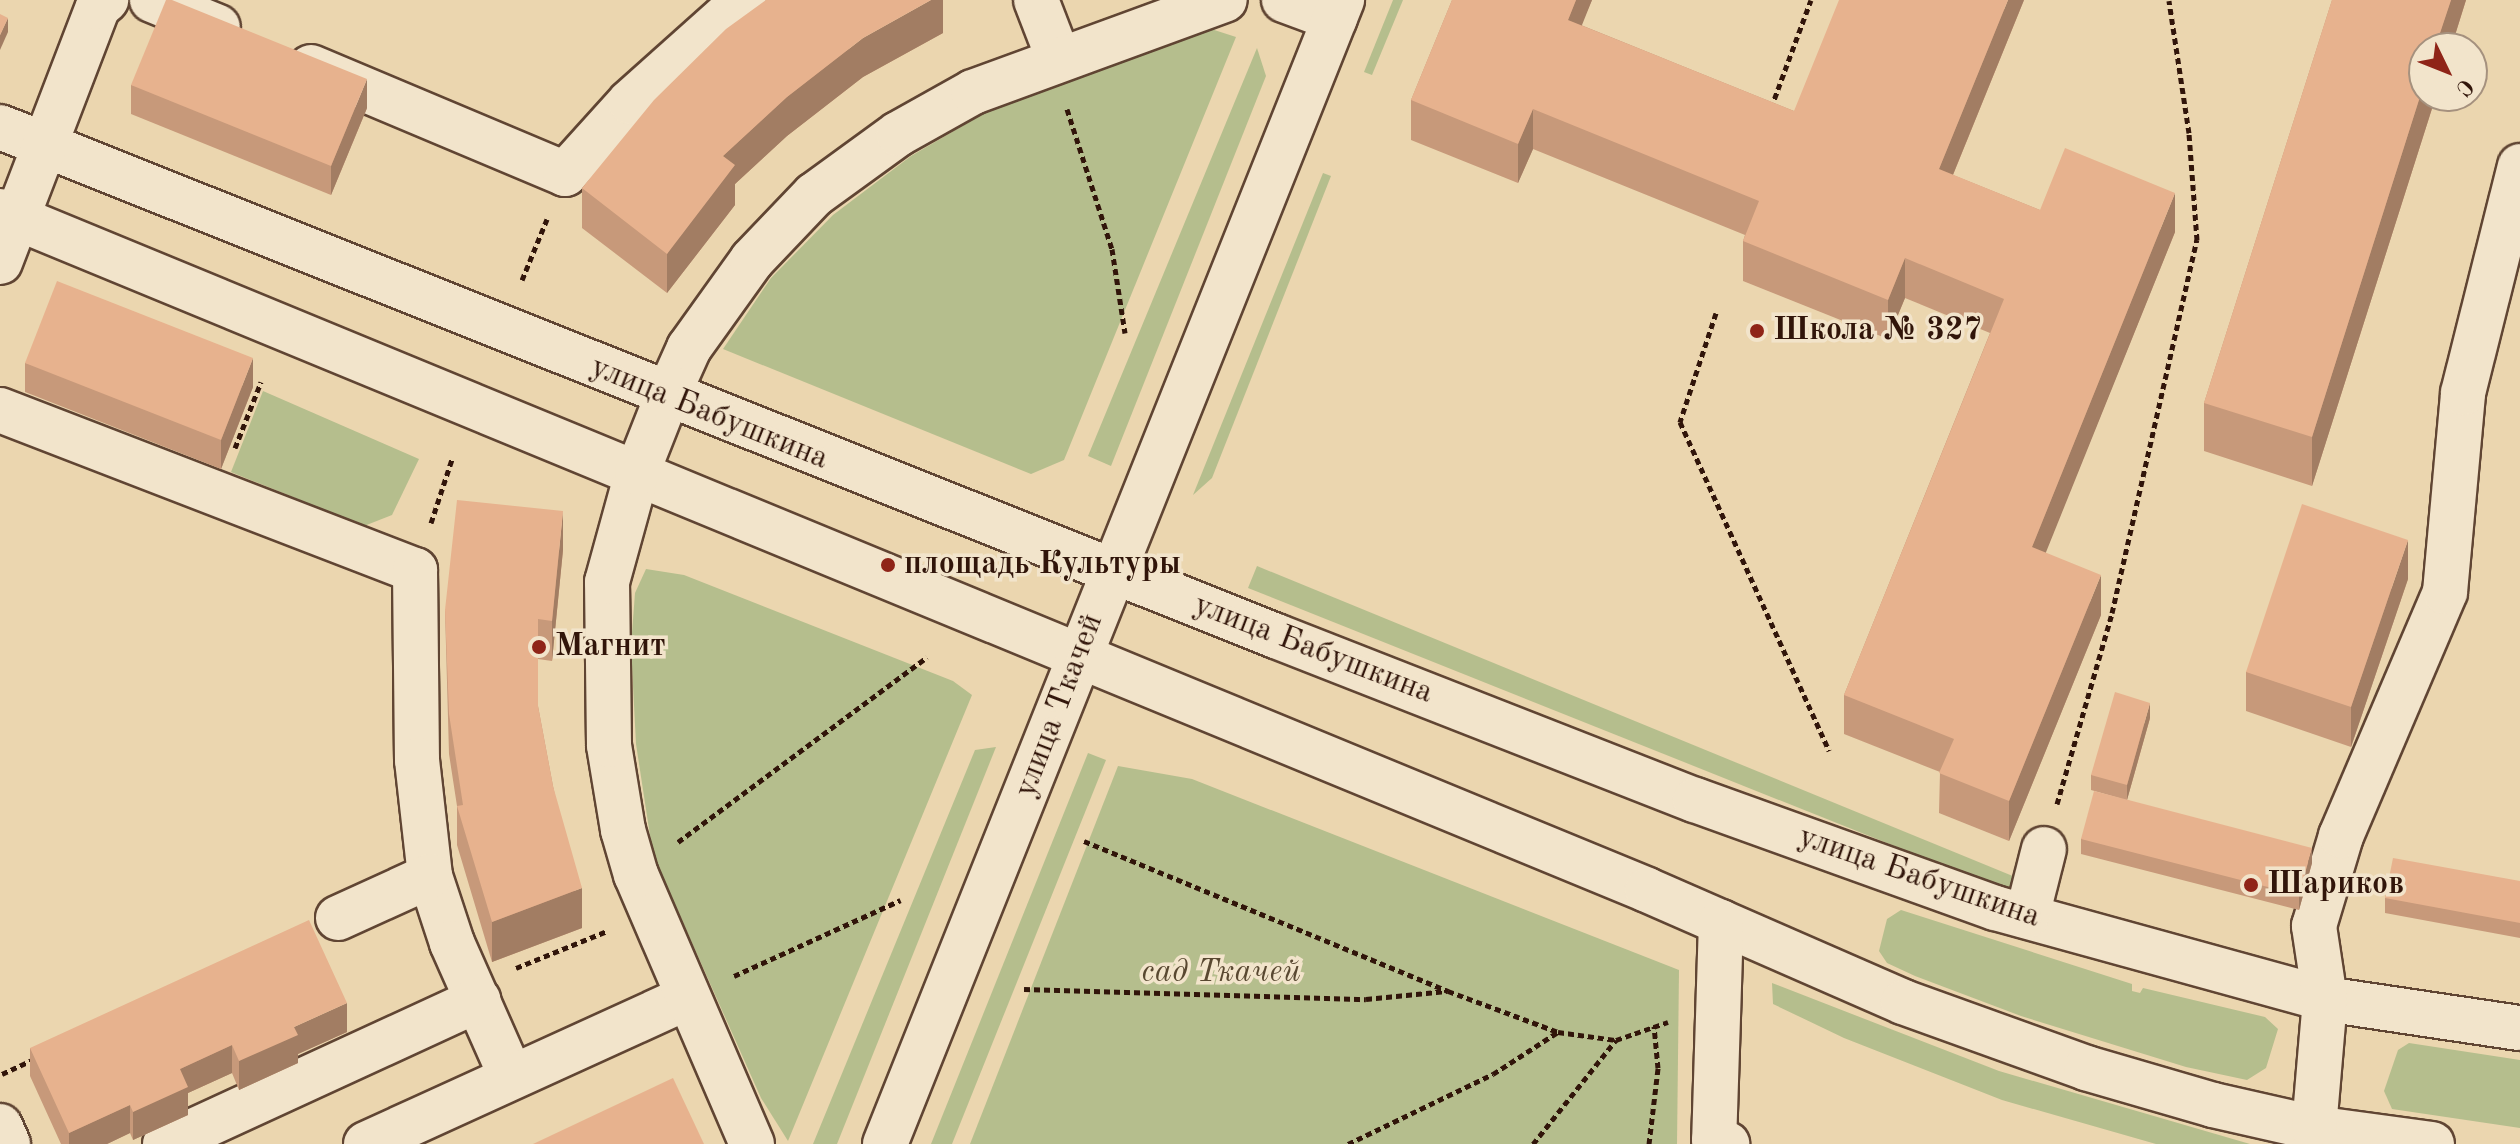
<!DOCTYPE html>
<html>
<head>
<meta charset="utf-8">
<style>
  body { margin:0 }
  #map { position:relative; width:2520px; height:1144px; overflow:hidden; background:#ebd6af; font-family:"Old Standard TT",serif }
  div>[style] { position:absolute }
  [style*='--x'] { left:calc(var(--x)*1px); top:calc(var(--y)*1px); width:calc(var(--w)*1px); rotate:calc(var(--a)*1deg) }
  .green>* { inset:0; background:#b5be8d }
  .path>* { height:5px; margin-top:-2.5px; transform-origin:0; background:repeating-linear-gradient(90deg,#31150a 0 6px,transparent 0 10px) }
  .roads { filter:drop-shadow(2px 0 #604533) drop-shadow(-2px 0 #604533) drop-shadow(0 2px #604533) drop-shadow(0 -2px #604533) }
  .minor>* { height:44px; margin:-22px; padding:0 22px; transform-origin:22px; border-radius:22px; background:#f2e4cb }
  .wall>* { inset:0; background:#c7997a }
  .shaded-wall>* { inset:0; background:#a27d63 }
  .building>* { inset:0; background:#e7b28e }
  .dots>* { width:22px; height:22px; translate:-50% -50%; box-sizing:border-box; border:4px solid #f2e4cb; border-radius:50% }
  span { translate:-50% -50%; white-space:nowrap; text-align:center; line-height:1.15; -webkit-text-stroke:7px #f2e4cb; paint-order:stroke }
  .poi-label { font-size:32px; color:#31150a; font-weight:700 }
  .left { translate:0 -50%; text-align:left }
  .street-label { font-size:32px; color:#31150a }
  .park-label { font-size:32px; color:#594831; font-style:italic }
  .north { position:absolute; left:2408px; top:32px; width:80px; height:80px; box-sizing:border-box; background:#f2e4cb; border:2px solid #a5917e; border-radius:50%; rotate:133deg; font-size:22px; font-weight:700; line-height:32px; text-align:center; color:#31150a }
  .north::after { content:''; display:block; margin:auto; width:28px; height:36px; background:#8f2418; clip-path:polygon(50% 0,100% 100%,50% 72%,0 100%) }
</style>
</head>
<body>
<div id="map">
  <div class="green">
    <i style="clip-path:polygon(1393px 0,1403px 0,1372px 75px,1364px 72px)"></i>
    <i style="clip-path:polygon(1205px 27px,1236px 37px,1064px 460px,1031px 474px,723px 349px,771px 278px,833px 215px,911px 156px,983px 114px)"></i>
    <i style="clip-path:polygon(1257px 48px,1266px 76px,1111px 466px,1088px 456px)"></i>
    <i style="clip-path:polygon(1323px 173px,1331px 176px,1212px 478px,1193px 495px)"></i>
    <i style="clip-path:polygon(263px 391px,419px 459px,392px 515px,364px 526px,231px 472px)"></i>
    <i style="clip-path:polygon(1257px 566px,2020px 879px,2017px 895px,1248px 588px)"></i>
    <i style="clip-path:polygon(646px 569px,684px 575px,953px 681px,972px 695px,788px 1141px,761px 1098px,653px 855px,636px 744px,631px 646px,635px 593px)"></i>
    <i style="clip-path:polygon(996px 747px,837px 1144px,813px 1144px,975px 750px)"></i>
    <i style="clip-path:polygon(1088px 753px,1106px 760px,952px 1144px,931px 1144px)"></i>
    <i style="clip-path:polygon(1118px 766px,1192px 779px,1679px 970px,1677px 1144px,970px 1144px)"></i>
    <i style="clip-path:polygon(1901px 910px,2132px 984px,2132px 991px,2140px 993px,2143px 988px,2265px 1017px,2278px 1029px,2266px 1068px,2247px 1080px,2186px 1067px,2021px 1016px,1915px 976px,1887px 963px,1879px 951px,1887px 919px)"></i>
    <i style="clip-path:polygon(1772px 983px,1999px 1071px,2250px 1144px,2156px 1144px,2002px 1100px,1844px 1038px,1773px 1004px)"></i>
    <i style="clip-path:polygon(2409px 1043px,2520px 1060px,2520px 1128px,2392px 1109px,2384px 1091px,2398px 1050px)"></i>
  </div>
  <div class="path">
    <i style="--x:1771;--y:108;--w:115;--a:-69.7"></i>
    <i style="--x:1067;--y:109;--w:147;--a:72.2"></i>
    <i style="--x:1112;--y:249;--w:85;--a:81.2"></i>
    <i style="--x:522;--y:280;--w:66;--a:-67.7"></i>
    <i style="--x:1716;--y:313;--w:115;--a:108.3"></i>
    <i style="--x:1680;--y:422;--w:361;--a:65.6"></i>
    <i style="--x:235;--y:448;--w:71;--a:-68.5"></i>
    <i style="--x:431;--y:523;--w:67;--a:-71.8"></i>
    <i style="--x:2057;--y:804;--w:199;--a:-73.9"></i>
    <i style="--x:2112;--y:613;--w:383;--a:-77.2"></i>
    <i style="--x:2197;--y:240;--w:107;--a:-94.3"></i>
    <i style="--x:2189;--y:133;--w:134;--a:-98.6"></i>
    <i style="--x:1084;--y:841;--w:394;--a:22.4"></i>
    <i style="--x:1448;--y:991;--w:117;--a:20.4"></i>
    <i style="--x:1558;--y:1032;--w:59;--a:7.9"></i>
    <i style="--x:678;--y:842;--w:310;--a:-36.6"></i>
    <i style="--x:516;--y:968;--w:98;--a:-22.1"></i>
    <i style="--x:734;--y:976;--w:183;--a:-24.5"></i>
    <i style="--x:1024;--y:989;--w:342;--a:1.7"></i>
    <i style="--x:1366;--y:999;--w:81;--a:-5.6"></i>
    <i style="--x:2;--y:1074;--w:38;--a:-25"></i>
    <i style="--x:1348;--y:1144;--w:161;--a:-25.8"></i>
    <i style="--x:1493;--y:1074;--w:77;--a:-32.9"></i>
    <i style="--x:1533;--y:1144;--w:133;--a:-51.4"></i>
    <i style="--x:1616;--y:1040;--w:55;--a:-19.1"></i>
    <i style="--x:1649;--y:1144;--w:77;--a:-83.2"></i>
    <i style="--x:1658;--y:1068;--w:42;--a:-95.4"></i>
  </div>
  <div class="roads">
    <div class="minor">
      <i style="--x:152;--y:0;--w:71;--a:22.2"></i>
      <i style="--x:1036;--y:0;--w:61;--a:68.9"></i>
      <i style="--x:1284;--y:0;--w:54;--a:20.4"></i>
      <i style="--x:311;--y:67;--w:276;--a:22.8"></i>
      <i style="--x:565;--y:174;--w:97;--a:-47.9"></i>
      <i style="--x:630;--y:102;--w:153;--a:-41.8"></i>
      <i style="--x:0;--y:127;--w:1374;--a:21.75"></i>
      <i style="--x:1276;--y:636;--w:450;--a:21.4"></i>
      <i style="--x:1695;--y:800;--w:319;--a:19.8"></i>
      <i style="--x:1995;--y:908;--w:342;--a:15.4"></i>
      <i style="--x:2325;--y:999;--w:197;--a:8.5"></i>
      <i style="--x:0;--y:211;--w:1781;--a:22.4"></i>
      <i style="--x:1647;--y:890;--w:279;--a:23.6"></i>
      <i style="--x:1903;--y:1002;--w:195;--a:19.8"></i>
      <i style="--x:2086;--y:1068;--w:132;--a:16.2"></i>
      <i style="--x:2213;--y:1105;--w:104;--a:12.8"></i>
      <i style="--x:2314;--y:1128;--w:119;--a:7.7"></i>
      <i style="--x:0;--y:262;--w:273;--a:-69"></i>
      <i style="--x:98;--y:7;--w:11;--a:-41"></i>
      <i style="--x:0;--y:410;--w:445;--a:21.1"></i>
      <i style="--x:415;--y:570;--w:190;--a:89.4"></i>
      <i style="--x:417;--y:760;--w:117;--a:83.6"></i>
      <i style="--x:430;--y:876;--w:71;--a:71.8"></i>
      <i style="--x:452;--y:943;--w:145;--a:66.1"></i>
      <i style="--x:2027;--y:916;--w:69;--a:-75.8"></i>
      <i style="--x:338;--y:918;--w:101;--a:-24.5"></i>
      <i style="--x:1721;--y:922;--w:218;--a:91.8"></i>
      <i style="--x:1714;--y:1140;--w:14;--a:17"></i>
      <i style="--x:0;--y:1126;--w:20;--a:66"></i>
      <i style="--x:165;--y:1144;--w:345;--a:-24.7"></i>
      <i style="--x:366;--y:1144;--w:352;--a:-24.5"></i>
      <i style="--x:752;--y:1144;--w:293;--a:-113.3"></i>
      <i style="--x:636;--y:875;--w:47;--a:-106.1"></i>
      <i style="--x:623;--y:830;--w:86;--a:-99.4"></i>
      <i style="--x:609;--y:745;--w:163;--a:-90.7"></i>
      <i style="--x:607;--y:582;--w:113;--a:-74.6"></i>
      <i style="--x:637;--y:473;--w:82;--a:-68.5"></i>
      <i style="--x:667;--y:397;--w:54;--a:-65.8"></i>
      <i style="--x:689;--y:348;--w:108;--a:-54.4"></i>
      <i style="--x:752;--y:260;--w:90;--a:-46.4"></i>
      <i style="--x:814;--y:195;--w:104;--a:-36"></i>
      <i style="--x:898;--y:134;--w:86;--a:-29.2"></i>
      <i style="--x:973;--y:92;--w:268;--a:-20.1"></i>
      <i style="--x:885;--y:1144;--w:1232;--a:-68.22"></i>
      <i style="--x:2318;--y:1144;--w:16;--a:-104"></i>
      <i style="--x:2314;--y:1128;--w:129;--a:-85.1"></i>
      <i style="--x:2325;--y:999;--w:74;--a:-98.6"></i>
      <i style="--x:2314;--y:926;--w:94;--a:-73.3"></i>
      <i style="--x:2341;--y:836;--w:265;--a:-66.9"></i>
      <i style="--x:2445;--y:592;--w:200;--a:-84.8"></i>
      <i style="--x:2463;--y:393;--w:234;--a:-75.9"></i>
    </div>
  </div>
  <div class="wall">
    <i style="clip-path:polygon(943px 0,943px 33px,863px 77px,787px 136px,735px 184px,735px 205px,667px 293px,582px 228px,582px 188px)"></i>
    <i style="clip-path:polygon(1452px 0,1592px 0,1581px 25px,1794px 111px,2024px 0,1953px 175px,2040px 210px,2175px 232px,2045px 553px,2101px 615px,2009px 841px,1939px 813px,1940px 772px,1844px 734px,1844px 695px,1990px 333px,1905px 298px,1888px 339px,1743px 281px,1743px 241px,1745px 235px,1533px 149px,1518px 183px,1411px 140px,1411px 100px)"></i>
    <i style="clip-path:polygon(2332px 0,2466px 0,2451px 48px,2424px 48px,2424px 96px,2436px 96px,2312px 486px,2204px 451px,2204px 403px)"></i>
    <i style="clip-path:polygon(131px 85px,367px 108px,331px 195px,131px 114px)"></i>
    <i style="clip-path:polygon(25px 363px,253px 387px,221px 469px,25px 392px)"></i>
    <i style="clip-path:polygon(563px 550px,552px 661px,538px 659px,538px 706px,553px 786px,582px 928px,492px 962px,457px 845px,457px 806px,449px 754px,445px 610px)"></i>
    <i style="clip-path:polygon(2408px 579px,2351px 747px,2246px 711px,2246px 672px)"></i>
    <i style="clip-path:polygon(2150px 718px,2127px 800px,2312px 863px,2299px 910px,2081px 854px,2081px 839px,2119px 798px,2091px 790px,2091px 775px)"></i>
    <i style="clip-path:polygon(2520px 881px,2520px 938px,2385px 913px,2385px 898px)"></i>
    <i style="clip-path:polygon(347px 1032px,298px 1054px,298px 1063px,239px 1090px,232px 1073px,188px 1093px,188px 1115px,133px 1140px,130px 1133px,107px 1144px,61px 1144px,30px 1076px,30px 1048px)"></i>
  </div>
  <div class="shaded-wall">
    <i style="clip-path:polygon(931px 0,943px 0,943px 33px,863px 77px,787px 136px,735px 184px,735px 205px,667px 293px,667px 254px,723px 156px,787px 97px,863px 38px)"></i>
    <i style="clip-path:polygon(1576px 0,1592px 0,1568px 60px,1568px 20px)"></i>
    <i style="clip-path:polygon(2008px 0,2024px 0,1939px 209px,1939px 169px)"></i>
    <i style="clip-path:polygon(2451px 0,2466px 0,2451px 48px,2435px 48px)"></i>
    <i style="clip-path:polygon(8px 18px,8px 32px,0 50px,0 35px)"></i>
    <i style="clip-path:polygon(367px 79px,367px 108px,331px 195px,331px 166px)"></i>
    <i style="clip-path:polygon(2424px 84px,2424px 96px,2436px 96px,2312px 486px,2312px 437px)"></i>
    <i style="clip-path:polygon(1533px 109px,1533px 149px,1518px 183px,1518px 144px)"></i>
    <i style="clip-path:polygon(2175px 193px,2175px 232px,2032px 587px,2032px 547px)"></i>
    <i style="clip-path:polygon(1905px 258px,1905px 298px,1888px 339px,1888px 300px)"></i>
    <i style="clip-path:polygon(253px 358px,253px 387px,221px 469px,221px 440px)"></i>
    <i style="clip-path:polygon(563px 511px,563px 550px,552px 661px,552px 621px)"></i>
    <i style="clip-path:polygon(2408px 540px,2408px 579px,2351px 747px,2351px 707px)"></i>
    <i style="clip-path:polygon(2101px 575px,2101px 615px,2009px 841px,2009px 801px)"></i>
    <i style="clip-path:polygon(2150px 703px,2150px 718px,2127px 800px,2127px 785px)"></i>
    <i style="clip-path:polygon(2312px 848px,2312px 863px,2299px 910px,2299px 895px)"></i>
    <i style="clip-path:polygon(582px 888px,582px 928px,492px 962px,492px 922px)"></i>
    <i style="clip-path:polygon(347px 1003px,347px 1032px,298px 1054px,298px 1063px,239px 1090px,239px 1061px,294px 1027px)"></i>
    <i style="clip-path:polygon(232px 1045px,232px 1073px,188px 1093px,188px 1115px,133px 1140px,133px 1112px,180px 1069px)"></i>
    <i style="clip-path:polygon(130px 1105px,130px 1133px,107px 1144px,69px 1144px,69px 1133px)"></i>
  </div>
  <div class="building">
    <i style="clip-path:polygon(166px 0,172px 0,367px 79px,331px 166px,131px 85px)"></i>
    <i style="clip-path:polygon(766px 0,931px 0,863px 38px,787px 97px,723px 156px,735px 165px,667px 254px,582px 188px,654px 100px,726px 29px)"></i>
    <i style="clip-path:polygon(1452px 0,1576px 0,1568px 20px,1794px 111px,1839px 0,2008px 0,1939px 169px,2040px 210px,2065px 148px,2175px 193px,2032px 547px,2101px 575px,2009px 801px,1939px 773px,1954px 739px,1844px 695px,2004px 299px,1905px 258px,1888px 300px,1743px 241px,1759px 201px,1533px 109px,1518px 144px,1411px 100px)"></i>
    <i style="clip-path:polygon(2332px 0,2451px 0,2435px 48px,2424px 48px,2424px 84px,2312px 437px,2204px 403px)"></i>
    <i style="clip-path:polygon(0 14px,8px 18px,0 35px)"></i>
    <i style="clip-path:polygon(57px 281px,253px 358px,221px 440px,25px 363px)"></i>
    <i style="clip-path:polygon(457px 500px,563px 511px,552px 621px,538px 619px,538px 706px,553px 786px,582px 888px,492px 922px,457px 806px,463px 805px,449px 714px,445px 610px)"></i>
    <i style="clip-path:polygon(2302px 504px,2408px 540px,2351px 707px,2246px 672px)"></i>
    <i style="clip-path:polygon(2115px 692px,2150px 703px,2127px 785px,2091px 775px)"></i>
    <i style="clip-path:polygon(2094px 791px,2312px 848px,2299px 895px,2081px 839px)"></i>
    <i style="clip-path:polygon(2393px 858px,2520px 881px,2520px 923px,2385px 898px)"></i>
    <i style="clip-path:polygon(309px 920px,347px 1003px,294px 1027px,298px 1035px,239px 1061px,232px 1045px,180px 1069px,188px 1087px,133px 1112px,130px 1105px,69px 1133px,30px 1048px)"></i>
    <i style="clip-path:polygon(673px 1078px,704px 1144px,533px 1144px)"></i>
  </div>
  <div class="dots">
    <i style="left:1757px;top:331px;background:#8f2418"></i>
    <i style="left:888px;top:565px;background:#8f2418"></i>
    <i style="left:539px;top:647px;background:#8f2418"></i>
    <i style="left:2251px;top:885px;background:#8f2418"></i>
  </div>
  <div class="poi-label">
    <span class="left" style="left:1773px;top:331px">Школа № 327</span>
    <span class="left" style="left:904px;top:565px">площадь Культуры</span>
    <span class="left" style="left:555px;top:647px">Магнит</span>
    <span class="left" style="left:2267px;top:885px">Шариков</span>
  </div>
  <div class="street-label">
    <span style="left:709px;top:414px;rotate:22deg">улица Бабушкина</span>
    <span style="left:1313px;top:650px;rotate:21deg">улица Бабушкина</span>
    <span style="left:1060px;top:706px;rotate:-69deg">улица Ткачей</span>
    <span style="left:1919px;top:878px;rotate:19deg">улица Бабушкина</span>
  </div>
  <div class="park-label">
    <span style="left:1221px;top:973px">сад Ткачей</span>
  </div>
  <div class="north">С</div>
</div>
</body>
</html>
